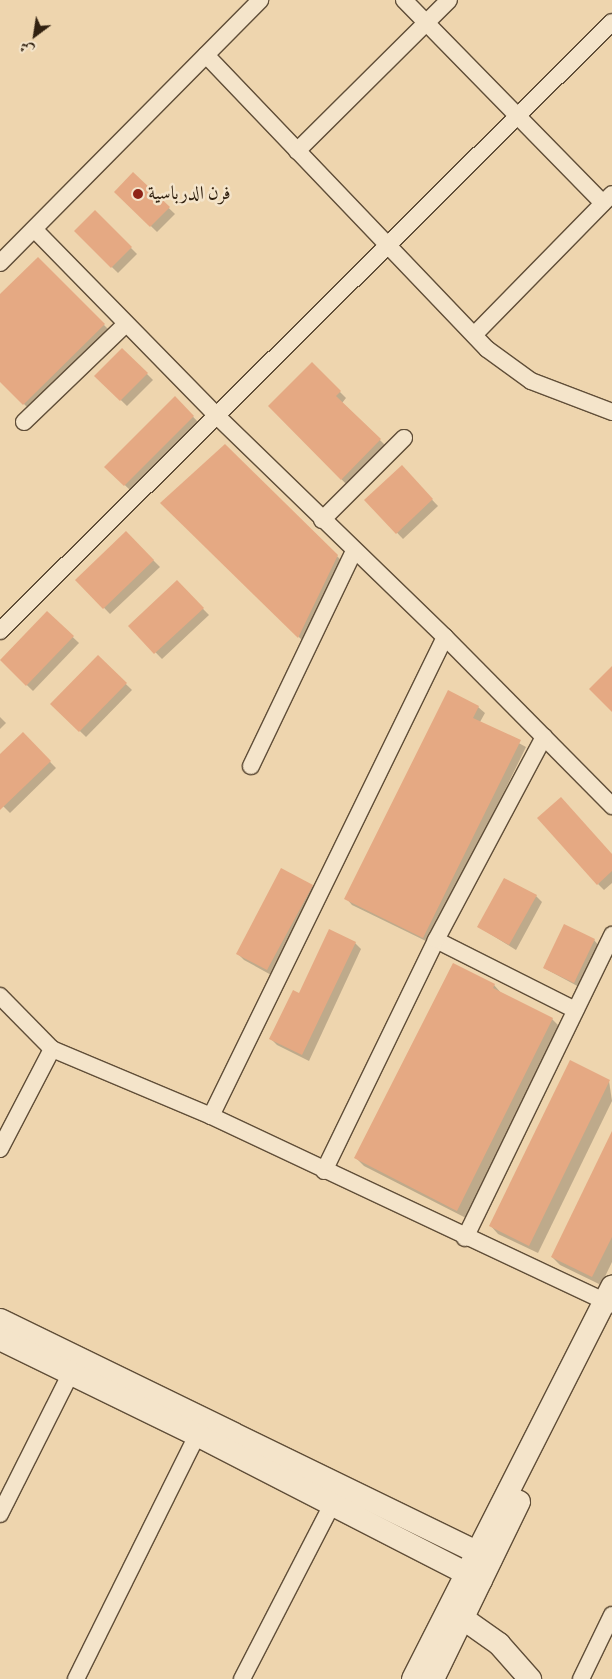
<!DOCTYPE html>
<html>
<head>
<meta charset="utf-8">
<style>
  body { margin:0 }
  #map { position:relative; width:612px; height:1679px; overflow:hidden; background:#eed5ae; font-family:"Libre Bodoni",Amiri,serif }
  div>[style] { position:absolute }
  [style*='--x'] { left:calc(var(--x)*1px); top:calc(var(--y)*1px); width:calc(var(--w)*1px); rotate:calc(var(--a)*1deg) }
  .shadow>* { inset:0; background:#0003 }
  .building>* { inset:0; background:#e5a983 }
  .roads { filter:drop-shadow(1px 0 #604e38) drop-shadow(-1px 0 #604e38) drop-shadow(0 1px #604e38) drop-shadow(0 -1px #604e38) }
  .street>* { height:16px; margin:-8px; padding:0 8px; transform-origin:8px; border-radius:8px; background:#f4e4ca }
  .secondary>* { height:22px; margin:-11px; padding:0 11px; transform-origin:11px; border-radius:11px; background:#f4e4ca }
  .dots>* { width:14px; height:14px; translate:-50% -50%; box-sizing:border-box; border:2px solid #f4e4ca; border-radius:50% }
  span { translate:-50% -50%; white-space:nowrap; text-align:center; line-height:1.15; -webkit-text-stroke:5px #f4e4ca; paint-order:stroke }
  .poi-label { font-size:19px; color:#312110 }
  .left { translate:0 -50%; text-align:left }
  .north { position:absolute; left:10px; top:10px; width:50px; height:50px; -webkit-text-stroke:4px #f4e4ca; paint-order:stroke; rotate:211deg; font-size:14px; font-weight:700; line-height:20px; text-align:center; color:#312110 }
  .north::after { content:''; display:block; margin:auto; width:18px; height:22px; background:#312110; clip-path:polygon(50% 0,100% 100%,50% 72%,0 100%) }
</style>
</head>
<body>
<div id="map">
  <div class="shadow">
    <i style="clip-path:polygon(133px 174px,175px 214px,157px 232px,116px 192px)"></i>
    <i style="clip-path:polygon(95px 212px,137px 254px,118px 273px,75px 231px)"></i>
    <i style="clip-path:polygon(38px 259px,112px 333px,32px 412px,0 380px,0 296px)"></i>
    <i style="clip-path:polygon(122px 349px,153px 380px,127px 406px,96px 376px)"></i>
    <i style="clip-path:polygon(312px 364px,346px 398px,342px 403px,386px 446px,348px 486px,270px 406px)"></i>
    <i style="clip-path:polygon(175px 398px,199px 423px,131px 491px,106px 467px)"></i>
    <i style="clip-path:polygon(225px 446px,343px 562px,305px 643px,162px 503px)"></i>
    <i style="clip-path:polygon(401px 467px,438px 506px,403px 539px,366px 500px)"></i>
    <i style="clip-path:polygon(126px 533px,160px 567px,110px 614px,77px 580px)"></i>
    <i style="clip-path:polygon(177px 582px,209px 615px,162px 659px,130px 626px)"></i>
    <i style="clip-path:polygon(47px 613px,79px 643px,33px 691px,1px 660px)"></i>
    <i style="clip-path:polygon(98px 657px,132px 690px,86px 737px,52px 704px)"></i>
    <i style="clip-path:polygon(449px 692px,478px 707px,485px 713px,480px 722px,526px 747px,430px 943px,352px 905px,346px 898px)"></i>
    <i style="clip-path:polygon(0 717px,6px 723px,0 729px)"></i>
    <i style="clip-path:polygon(23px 734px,56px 768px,10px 813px,0 803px,0 756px)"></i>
    <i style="clip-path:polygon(612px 855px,612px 883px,604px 890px,598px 884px)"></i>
    <i style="clip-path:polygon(312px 886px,318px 892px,273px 976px,244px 960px,238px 954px)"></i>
    <i style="clip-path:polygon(536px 896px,542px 902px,516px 950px,479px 927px)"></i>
    <i style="clip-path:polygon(594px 940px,600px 947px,581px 988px,544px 968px)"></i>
    <i style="clip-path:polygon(355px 943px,361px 949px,309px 1061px,277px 1045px,271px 1039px,300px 995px)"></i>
    <i style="clip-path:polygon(494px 985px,502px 994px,552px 1019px,561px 1028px,466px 1218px,364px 1166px,356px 1158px)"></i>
    <i style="clip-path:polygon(609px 1081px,612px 1101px,538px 1253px,498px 1234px,490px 1225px)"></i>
    <i style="clip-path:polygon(612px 1134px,612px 1262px,601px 1285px,560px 1265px,552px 1257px)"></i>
  </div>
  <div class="building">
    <i style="clip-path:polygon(133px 172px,170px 207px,150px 227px,114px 192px)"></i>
    <i style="clip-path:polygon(95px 210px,132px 247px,111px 268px,74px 231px)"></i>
    <i style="clip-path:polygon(38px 257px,105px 324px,23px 405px,0 382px,0 294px)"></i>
    <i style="clip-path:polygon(122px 348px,148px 373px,120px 401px,94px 376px)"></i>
    <i style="clip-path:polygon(312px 362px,341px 391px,336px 396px,381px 439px,341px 480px,268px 406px)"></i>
    <i style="clip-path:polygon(175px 396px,194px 416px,124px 486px,104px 467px)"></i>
    <i style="clip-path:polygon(225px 444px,338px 555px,298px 638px,160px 503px)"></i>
    <i style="clip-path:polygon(402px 465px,433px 499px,396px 534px,364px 500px)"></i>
    <i style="clip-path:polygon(126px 531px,154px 560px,103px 609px,75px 580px)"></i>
    <i style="clip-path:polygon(177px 580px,204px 608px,154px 654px,128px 626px)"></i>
    <i style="clip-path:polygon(47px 611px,74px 636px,26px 686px,0 660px)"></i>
    <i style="clip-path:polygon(98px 655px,127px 683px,79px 732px,50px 704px)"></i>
    <i style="clip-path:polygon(612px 666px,612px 712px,589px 689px)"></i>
    <i style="clip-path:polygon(448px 690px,479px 706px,473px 718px,521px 740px,423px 938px,344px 899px)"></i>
    <i style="clip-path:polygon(23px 732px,51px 761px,0 810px,0 754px)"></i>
    <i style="clip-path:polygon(561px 797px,612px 854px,612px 871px,597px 885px,537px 818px)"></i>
    <i style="clip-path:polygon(281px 868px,313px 885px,267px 970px,236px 954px)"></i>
    <i style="clip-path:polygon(504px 878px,537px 895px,509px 945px,477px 927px)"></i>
    <i style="clip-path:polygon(564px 924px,595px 939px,574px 983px,543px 968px)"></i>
    <i style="clip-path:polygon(329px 929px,356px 942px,302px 1055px,269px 1039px,293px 990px,299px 993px)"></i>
    <i style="clip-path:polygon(453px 963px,495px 984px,493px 988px,553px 1018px,457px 1211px,354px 1158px)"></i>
    <i style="clip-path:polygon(570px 1060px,610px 1080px,529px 1246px,489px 1226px)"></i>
    <i style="clip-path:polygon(612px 1131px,612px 1237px,592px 1277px,551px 1257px)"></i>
  </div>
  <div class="roads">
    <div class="street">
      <i style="--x:404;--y:0;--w:284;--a:45.6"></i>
      <i style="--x:206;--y:55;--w:407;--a:46.3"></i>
      <i style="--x:487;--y:349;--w:54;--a:36"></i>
      <i style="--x:531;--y:381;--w:87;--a:20.9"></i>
      <i style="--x:297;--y:151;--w:214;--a:-44.8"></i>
      <i style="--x:34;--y:229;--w:263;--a:45.6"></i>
      <i style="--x:218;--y:417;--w:316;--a:44.1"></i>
      <i style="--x:445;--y:637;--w:238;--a:45.3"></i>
      <i style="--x:0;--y:263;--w:370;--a:-45.3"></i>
      <i style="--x:474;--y:335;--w:197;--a:-45.6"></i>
      <i style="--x:24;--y:422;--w:141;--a:-43.9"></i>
      <i style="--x:322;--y:520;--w:116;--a:-45"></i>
      <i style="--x:0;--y:631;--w:863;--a:-44.86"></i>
      <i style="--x:251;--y:766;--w:238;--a:-64.4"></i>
      <i style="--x:436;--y:940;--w:156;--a:26.7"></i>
      <i style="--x:0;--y:996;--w:74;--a:45.5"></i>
      <i style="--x:52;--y:1049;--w:173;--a:22.8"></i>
      <i style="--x:211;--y:1116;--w:443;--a:25.2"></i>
      <i style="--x:211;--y:1116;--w:533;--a:-63.96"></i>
      <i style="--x:0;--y:1149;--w:113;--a:-62.5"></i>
      <i style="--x:324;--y:1171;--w:257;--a:-64.1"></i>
      <i style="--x:436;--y:940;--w:230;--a:-62"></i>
      <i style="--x:465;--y:1238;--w:337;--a:-64.1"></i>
      <i style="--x:0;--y:1514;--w:158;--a:-63.3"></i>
      <i style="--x:76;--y:1679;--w:272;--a:-63.6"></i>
      <i style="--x:242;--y:1679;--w:198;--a:-62.7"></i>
      <i style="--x:581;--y:1679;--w:71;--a:-64.2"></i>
    </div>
    <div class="secondary">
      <i style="--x:0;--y:1320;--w:546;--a:25.96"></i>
      <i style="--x:0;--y:1339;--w:219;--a:26"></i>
      <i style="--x:197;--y:1435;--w:319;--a:27.2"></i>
      <i style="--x:451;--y:1610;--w:59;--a:35.3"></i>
      <i style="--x:499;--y:1644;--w:47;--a:48.5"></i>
      <i style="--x:413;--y:1679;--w:440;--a:-63.1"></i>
      <i style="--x:433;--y:1679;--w:197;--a:-64.1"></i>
    </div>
  </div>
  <div class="dots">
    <i style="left:138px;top:194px;background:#8f2418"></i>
  </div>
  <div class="poi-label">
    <span class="left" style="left:148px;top:194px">فرن الدرباسية</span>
  </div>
  <div class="north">ش</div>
</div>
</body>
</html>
